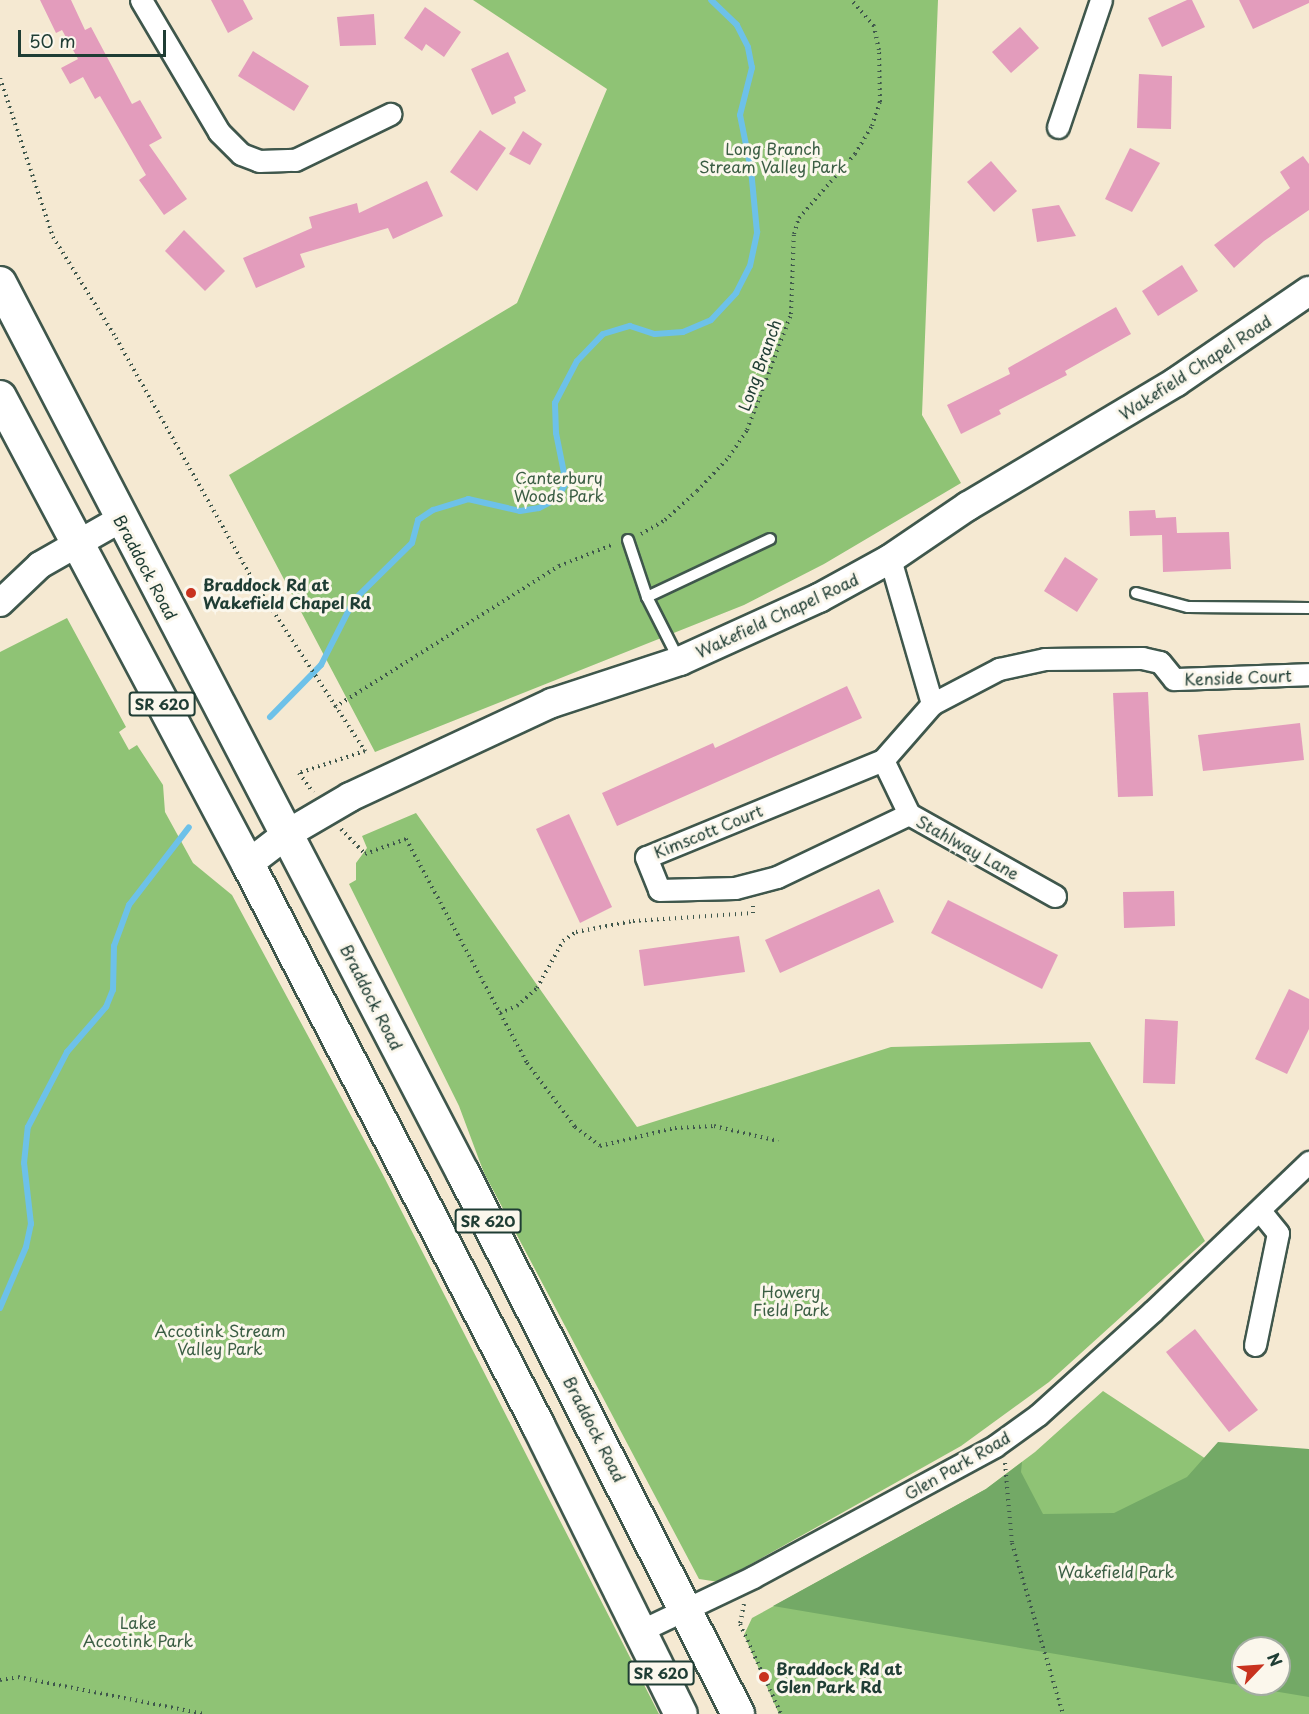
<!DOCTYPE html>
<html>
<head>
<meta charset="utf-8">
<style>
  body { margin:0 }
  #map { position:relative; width:1309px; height:1714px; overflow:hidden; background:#f5e9d2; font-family:"Playpen Sans",sans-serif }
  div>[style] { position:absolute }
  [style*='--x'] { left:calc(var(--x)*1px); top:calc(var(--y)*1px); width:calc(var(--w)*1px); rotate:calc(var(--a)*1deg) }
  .green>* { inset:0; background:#8fc375 }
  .forest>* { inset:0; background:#73a966 }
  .stream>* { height:6px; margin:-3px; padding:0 3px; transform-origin:3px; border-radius:3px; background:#6dc1e9 }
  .building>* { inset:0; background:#e39cbc }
  .path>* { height:4px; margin-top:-2px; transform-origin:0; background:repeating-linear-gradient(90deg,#3f574c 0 1.5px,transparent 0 6px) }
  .roads { filter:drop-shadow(2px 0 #3f574c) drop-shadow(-2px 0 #3f574c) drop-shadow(0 2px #3f574c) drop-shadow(0 -2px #3f574c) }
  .service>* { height:10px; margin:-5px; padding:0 5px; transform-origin:5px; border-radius:5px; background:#fff }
  .minor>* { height:21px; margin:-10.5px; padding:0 10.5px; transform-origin:10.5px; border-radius:10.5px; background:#fff }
  .tertiary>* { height:26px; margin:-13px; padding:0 13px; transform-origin:13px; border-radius:13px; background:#fff }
  .secondary>* { height:28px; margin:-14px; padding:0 14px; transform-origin:14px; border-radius:14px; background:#fff }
  .primary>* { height:32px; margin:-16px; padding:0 16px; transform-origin:16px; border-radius:16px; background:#fff }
  .dots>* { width:16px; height:16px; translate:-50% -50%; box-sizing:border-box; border:3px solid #fbf7ec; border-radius:50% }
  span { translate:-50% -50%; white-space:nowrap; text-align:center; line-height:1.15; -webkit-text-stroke:6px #fbf7ec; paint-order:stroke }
  .shield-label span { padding:2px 4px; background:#fbf7ec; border:2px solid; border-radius:4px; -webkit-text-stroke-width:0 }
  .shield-label { font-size:15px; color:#1f3d34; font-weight:700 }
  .park-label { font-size:16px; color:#3b5e44 }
  .street-label { font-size:16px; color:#1f3d34 }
  .poi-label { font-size:16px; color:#1f3d34; font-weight:700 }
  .left { translate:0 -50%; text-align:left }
  .north { position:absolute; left:1231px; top:1636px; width:60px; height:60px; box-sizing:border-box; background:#fbf7ec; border:2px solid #a3ada2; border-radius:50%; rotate:65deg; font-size:16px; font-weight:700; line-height:24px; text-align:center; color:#1f3d34 }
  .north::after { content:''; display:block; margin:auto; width:21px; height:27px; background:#c8321e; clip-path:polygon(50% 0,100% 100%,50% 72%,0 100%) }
  .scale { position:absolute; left:18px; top:30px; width:148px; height:27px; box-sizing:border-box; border:3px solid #1f3d34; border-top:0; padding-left:8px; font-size:18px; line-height:21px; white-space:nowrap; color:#1f3d34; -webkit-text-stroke:4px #fbf7ec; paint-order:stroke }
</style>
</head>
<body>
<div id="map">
  <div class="green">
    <i style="clip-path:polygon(473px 0,938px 0,922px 415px,961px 483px,824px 564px,744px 605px,375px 752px,229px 475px,517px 303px,607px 89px)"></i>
    <i style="clip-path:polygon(67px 618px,126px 727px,119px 732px,129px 750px,137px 745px,163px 785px,165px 812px,193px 863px,232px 895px,382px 1173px,659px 1714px,0 1714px,0 652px)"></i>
    <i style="clip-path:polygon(416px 813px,637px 1127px,891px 1047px,1090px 1042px,1205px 1241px,1049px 1382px,961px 1446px,719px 1582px,699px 1579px,484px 1173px,459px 1106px,349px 884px,356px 880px,356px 863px,367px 848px,362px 836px)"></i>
    <i style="clip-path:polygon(evenodd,1103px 1391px,1309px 1527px,1309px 1714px,779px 1714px,744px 1635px,752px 1618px,986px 1489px,1035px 1452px,1103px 1391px,1243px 1648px,1279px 1648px,1279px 1684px,1243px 1684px,1243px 1648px)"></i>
  </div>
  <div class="forest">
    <i style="clip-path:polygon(evenodd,1218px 1442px,1309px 1449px,1309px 1697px,773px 1606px,986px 1489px,1022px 1462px,1021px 1472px,1043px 1514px,1114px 1513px,1187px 1477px,1218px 1442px,1243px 1648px,1279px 1648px,1279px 1684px,1243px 1684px,1243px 1648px)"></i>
  </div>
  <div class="stream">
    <i style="--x:270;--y:717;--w:73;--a:-45.6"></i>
    <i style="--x:321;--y:665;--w:73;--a:-63.1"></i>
    <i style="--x:354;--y:600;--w:81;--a:-44.5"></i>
    <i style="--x:412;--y:543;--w:24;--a:-75"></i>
    <i style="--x:418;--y:520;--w:18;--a:-34"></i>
    <i style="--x:433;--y:510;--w:37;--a:-17"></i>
    <i style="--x:468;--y:499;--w:53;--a:13"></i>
    <i style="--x:520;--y:511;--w:19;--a:-9"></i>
    <i style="--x:539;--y:508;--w:20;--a:-27"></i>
    <i style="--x:557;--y:499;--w:18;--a:-61"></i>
    <i style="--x:566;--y:483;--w:51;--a:-101.3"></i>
    <i style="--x:556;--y:433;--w:30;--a:-92"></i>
    <i style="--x:555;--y:403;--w:47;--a:-62.4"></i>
    <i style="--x:577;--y:361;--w:37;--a:-46"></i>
    <i style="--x:603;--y:334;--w:28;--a:-17"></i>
    <i style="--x:630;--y:326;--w:26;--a:18"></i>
    <i style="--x:655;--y:334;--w:28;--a:-4"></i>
    <i style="--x:683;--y:332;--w:30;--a:-23"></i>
    <i style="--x:711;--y:320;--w:37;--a:-47"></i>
    <i style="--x:736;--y:293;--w:30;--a:-63"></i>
    <i style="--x:750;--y:266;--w:35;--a:-78"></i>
    <i style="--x:757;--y:232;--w:62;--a:-95.5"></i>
    <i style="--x:751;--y:170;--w:56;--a:-101.3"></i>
    <i style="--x:740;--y:115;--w:49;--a:-75.7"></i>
    <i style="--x:752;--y:68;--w:21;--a:-101"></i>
    <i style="--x:748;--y:47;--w:25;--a:-117"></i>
    <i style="--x:737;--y:25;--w:36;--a:-136"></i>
    <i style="--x:0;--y:1308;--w:66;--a:-66.9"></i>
    <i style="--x:26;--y:1247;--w:24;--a:-78"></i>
    <i style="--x:31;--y:1224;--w:61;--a:-96.5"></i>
    <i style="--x:24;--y:1163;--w:36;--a:-84"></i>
    <i style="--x:28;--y:1127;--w:85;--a:-62.5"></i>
    <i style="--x:67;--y:1052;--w:60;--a:-49.1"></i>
    <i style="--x:106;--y:1007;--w:18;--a:-68"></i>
    <i style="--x:113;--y:990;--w:44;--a:-88.7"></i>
    <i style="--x:114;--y:946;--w:44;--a:-69.9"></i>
    <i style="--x:129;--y:905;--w:98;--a:-52.4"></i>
  </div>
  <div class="building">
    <i style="clip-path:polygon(40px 0,71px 0,85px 30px,91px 27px,132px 104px,140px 100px,162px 138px,149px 145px,187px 199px,164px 215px,139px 180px,146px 175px,100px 96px,95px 99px,83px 77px,70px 84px,61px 68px,78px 59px,62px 30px,56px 33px)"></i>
    <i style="clip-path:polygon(211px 0,243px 0,253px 19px,228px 33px)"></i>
    <i style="clip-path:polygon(1187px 0,1192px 0,1205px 27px,1162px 47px,1148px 18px)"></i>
    <i style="clip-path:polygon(1239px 0,1309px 0,1309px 3px,1253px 29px)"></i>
    <i style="clip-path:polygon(425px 7px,461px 32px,444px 57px,426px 44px,422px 51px,404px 38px)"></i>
    <i style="clip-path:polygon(374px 14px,376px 45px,340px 46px,337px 17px)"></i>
    <i style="clip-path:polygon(1020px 27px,1039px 48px,1011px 73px,992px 52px)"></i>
    <i style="clip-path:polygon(253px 51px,309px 86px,294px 111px,238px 76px)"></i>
    <i style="clip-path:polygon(508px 52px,526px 91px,514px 97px,516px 103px,492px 115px,471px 69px)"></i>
    <i style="clip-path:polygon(1139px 74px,1172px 76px,1171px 129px,1137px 128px)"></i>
    <i style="clip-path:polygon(480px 130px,506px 148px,477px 191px,450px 172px)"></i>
    <i style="clip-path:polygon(523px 131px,542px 144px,530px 165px,509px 154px)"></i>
    <i style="clip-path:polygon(1130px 148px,1160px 163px,1132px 212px,1105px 199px)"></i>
    <i style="clip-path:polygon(1303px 156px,1309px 164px,1309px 210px,1264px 241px,1234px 268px,1214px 245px,1290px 188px,1280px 172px)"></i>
    <i style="clip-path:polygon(991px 161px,1017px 191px,994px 212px,967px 182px)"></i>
    <i style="clip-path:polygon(427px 181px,443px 216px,393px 239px,388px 228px,300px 254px,305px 267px,256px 288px,243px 258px,312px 228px,309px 217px,357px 203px,359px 213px)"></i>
    <i style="clip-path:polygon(1059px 205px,1076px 236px,1037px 242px,1032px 209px)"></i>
    <i style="clip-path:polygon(184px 230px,225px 271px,205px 291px,165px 251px)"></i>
    <i style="clip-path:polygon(1182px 265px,1198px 291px,1158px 316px,1142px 291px)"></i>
    <i style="clip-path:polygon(1116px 307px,1131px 334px,1065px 371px,1067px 375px,999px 410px,1001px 414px,961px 434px,947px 405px,1010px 374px,1008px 368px)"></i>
    <i style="clip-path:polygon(1155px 510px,1156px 518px,1176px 517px,1177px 533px,1229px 532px,1231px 569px,1163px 572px,1162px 535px,1130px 536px,1129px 511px)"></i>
    <i style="clip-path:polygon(1065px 557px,1098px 579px,1077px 612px,1044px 591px)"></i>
    <i style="clip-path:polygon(847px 686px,862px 718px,617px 826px,602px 793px,713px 743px,715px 748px)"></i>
    <i style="clip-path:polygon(1148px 692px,1153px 796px,1118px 797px,1113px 693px)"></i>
    <i style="clip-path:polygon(1300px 723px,1304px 760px,1203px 771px,1198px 735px)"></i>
    <i style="clip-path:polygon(569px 814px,612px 907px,580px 923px,536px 829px)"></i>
    <i style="clip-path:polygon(879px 889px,894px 922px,780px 973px,765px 940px)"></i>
    <i style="clip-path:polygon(1174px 891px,1175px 926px,1124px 928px,1123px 892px)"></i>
    <i style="clip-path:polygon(948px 900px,1058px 955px,1042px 989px,931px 933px)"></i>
    <i style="clip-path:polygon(739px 936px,745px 972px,644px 986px,639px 950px)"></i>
    <i style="clip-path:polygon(1289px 989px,1309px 999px,1309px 1029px,1287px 1074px,1255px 1059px)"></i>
    <i style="clip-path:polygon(1145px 1019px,1178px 1021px,1175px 1084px,1143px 1083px)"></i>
    <i style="clip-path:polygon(1195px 1329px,1258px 1410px,1229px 1432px,1166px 1352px)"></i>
  </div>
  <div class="path">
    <i style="--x:0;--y:78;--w:168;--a:71.6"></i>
    <i style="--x:53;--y:237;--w:119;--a:58"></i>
    <i style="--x:116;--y:338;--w:284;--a:60.5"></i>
    <i style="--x:256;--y:585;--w:199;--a:56.7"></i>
    <i style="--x:365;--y:751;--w:70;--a:161.6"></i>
    <i style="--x:299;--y:773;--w:24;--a:54"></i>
    <i style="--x:641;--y:534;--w:28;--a:-30"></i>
    <i style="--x:665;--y:520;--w:43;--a:-42.2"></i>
    <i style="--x:697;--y:491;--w:47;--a:-46.7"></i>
    <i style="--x:729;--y:457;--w:32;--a:-56"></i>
    <i style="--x:747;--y:430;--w:124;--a:-69.2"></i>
    <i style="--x:791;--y:314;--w:80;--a:-87.9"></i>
    <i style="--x:794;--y:234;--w:17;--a:-73"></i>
    <i style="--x:799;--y:218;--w:85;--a:-48.8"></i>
    <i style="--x:855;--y:154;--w:33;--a:-59"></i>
    <i style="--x:872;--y:126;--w:25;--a:-72"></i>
    <i style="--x:880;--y:102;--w:52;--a:-91.1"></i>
    <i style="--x:879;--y:50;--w:25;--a:-102"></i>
    <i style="--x:874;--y:26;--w:35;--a:-131"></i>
    <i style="--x:335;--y:707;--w:265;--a:-32.2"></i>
    <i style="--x:559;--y:566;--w:59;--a:-21.8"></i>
    <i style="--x:341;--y:829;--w:35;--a:46"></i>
    <i style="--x:365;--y:854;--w:44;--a:-20.1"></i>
    <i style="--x:406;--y:839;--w:255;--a:61.6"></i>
    <i style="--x:527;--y:1063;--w:80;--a:53.1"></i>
    <i style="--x:575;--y:1127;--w:31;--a:37"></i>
    <i style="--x:600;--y:1146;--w:77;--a:-13.5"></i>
    <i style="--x:675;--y:1128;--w:39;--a:-3"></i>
    <i style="--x:714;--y:1126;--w:66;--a:13.2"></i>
    <i style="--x:500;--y:1013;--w:18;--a:-22"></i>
    <i style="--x:517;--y:1006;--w:27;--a:-42"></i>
    <i style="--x:537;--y:988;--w:54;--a:-61"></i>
    <i style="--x:563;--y:941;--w:16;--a:-35"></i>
    <i style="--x:576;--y:932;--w:58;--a:-10.9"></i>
    <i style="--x:633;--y:921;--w:120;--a:-3.8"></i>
    <i style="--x:753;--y:913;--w:11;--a:-90"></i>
    <i style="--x:1005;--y:1463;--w:80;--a:85"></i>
    <i style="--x:1012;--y:1543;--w:178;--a:73.4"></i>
    <i style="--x:744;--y:1604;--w:20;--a:101"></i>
    <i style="--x:740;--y:1624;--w:99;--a:65.5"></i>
    <i style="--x:0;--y:1680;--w:18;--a:-9"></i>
    <i style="--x:18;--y:1677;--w:191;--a:11.2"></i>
  </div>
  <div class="roads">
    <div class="service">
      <i style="--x:628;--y:540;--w:60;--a:71.6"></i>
      <i style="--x:1136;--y:593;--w:54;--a:15.1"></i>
      <i style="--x:1188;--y:607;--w:121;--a:0.5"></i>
      <i style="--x:679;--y:660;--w:71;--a:-116.9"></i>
      <i style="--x:647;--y:597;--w:136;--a:-25.2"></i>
    </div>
    <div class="minor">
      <i style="--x:141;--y:0;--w:153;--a:59.4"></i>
      <i style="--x:219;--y:132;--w:31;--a:45"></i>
      <i style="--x:241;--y:154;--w:19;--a:21"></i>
      <i style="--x:259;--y:161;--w:36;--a:-2"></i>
      <i style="--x:295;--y:160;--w:106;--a:-25.8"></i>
      <i style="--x:1058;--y:127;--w:134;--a:-71.3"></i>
      <i style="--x:890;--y:559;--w:151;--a:73.8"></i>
      <i style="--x:883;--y:760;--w:256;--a:157.7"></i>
      <i style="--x:646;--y:857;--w:35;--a:68"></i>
      <i style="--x:659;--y:890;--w:76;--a:-1.5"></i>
      <i style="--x:735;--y:888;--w:43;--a:-14.7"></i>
      <i style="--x:777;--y:877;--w:146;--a:-25.5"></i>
      <i style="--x:1055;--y:896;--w:167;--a:-150.7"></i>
      <i style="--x:909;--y:814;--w:60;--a:-115.7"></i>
      <i style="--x:883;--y:760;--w:74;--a:-48.8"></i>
      <i style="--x:932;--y:704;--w:76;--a:-27.6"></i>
      <i style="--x:999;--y:669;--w:47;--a:-12.3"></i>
      <i style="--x:1045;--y:659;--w:97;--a:-0.6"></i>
      <i style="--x:1142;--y:658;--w:18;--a:13"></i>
      <i style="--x:1160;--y:662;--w:22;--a:51"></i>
      <i style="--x:1174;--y:679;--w:135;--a:-2.1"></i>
      <i style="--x:1255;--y:1345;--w:114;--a:-78.4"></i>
      <i style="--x:1278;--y:1233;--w:28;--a:-129"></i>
      <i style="--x:640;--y:1631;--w:125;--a:-25.5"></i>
      <i style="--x:753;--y:1577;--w:275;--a:-28.4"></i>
      <i style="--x:995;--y:1446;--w:53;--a:-35.8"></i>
      <i style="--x:1038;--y:1415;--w:155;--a:-42.1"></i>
      <i style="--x:1153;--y:1311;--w:216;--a:-43.7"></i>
    </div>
    <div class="tertiary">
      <i style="--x:0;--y:603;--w:55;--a:-43.5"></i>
      <i style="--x:40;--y:565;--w:93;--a:-29.6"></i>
    </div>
    <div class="secondary">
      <i style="--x:248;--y:864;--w:49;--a:-37.6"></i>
      <i style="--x:287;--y:834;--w:73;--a:-30.4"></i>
      <i style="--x:350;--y:797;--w:223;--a:-25"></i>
      <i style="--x:552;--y:703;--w:135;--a:-18.2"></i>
      <i style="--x:680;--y:661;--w:153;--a:-24.4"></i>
      <i style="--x:819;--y:598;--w:81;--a:-28.8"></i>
      <i style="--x:890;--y:559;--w:94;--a:-34.2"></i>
      <i style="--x:968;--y:506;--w:242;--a:-30.8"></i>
      <i style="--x:1176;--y:382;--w:161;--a:-34.4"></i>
    </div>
    <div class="primary">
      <i style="--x:0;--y:283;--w:1003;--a:62.52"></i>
      <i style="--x:463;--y:1173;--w:607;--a:63.05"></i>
      <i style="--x:0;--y:397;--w:529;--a:62.03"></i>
      <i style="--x:248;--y:864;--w:632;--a:62.66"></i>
      <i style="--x:538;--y:1425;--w:322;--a:63.7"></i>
    </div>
  </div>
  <div class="dots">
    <i style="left:191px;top:593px;background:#c8321e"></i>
    <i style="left:764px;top:1677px;background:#c8321e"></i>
  </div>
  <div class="shield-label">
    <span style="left:162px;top:704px">SR 620</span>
    <span style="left:488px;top:1221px">SR 620</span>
    <span style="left:661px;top:1673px">SR 620</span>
  </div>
  <div class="park-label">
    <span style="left:773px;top:157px">Long Branch<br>Stream Valley Park</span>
    <span style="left:559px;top:486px">Canterbury<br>Woods Park</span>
    <span style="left:791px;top:1300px">Howery<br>Field Park</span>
    <span style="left:220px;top:1339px">Accotink Stream<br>Valley Park</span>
    <span style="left:1116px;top:1571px">Wakefield Park</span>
    <span style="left:138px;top:1631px">Lake<br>Accotink Park</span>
  </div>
  <div class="street-label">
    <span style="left:759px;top:365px;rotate:-70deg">Long Branch</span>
    <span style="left:1195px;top:367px;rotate:-33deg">Wakefield Chapel Road</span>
    <span style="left:146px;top:567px;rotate:62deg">Braddock Road</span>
    <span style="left:777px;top:615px;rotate:-25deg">Wakefield Chapel Road</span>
    <span style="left:1238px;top:677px;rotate:-2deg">Kenside Court</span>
    <span style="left:708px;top:831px;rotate:-22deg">Kimscott Court</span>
    <span style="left:968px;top:847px;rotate:29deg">Stahlway Lane</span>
    <span style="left:372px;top:997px;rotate:63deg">Braddock Road</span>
    <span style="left:595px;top:1429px;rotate:63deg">Braddock Road</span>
    <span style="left:957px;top:1465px;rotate:-30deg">Glen Park Road</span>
  </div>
  <div class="poi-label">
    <span class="left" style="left:203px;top:593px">Braddock Rd at<br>Wakefield Chapel Rd</span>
    <span class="left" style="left:776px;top:1677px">Braddock Rd at<br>Glen Park Rd</span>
  </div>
  <div class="north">N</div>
  <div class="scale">50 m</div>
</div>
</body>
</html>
